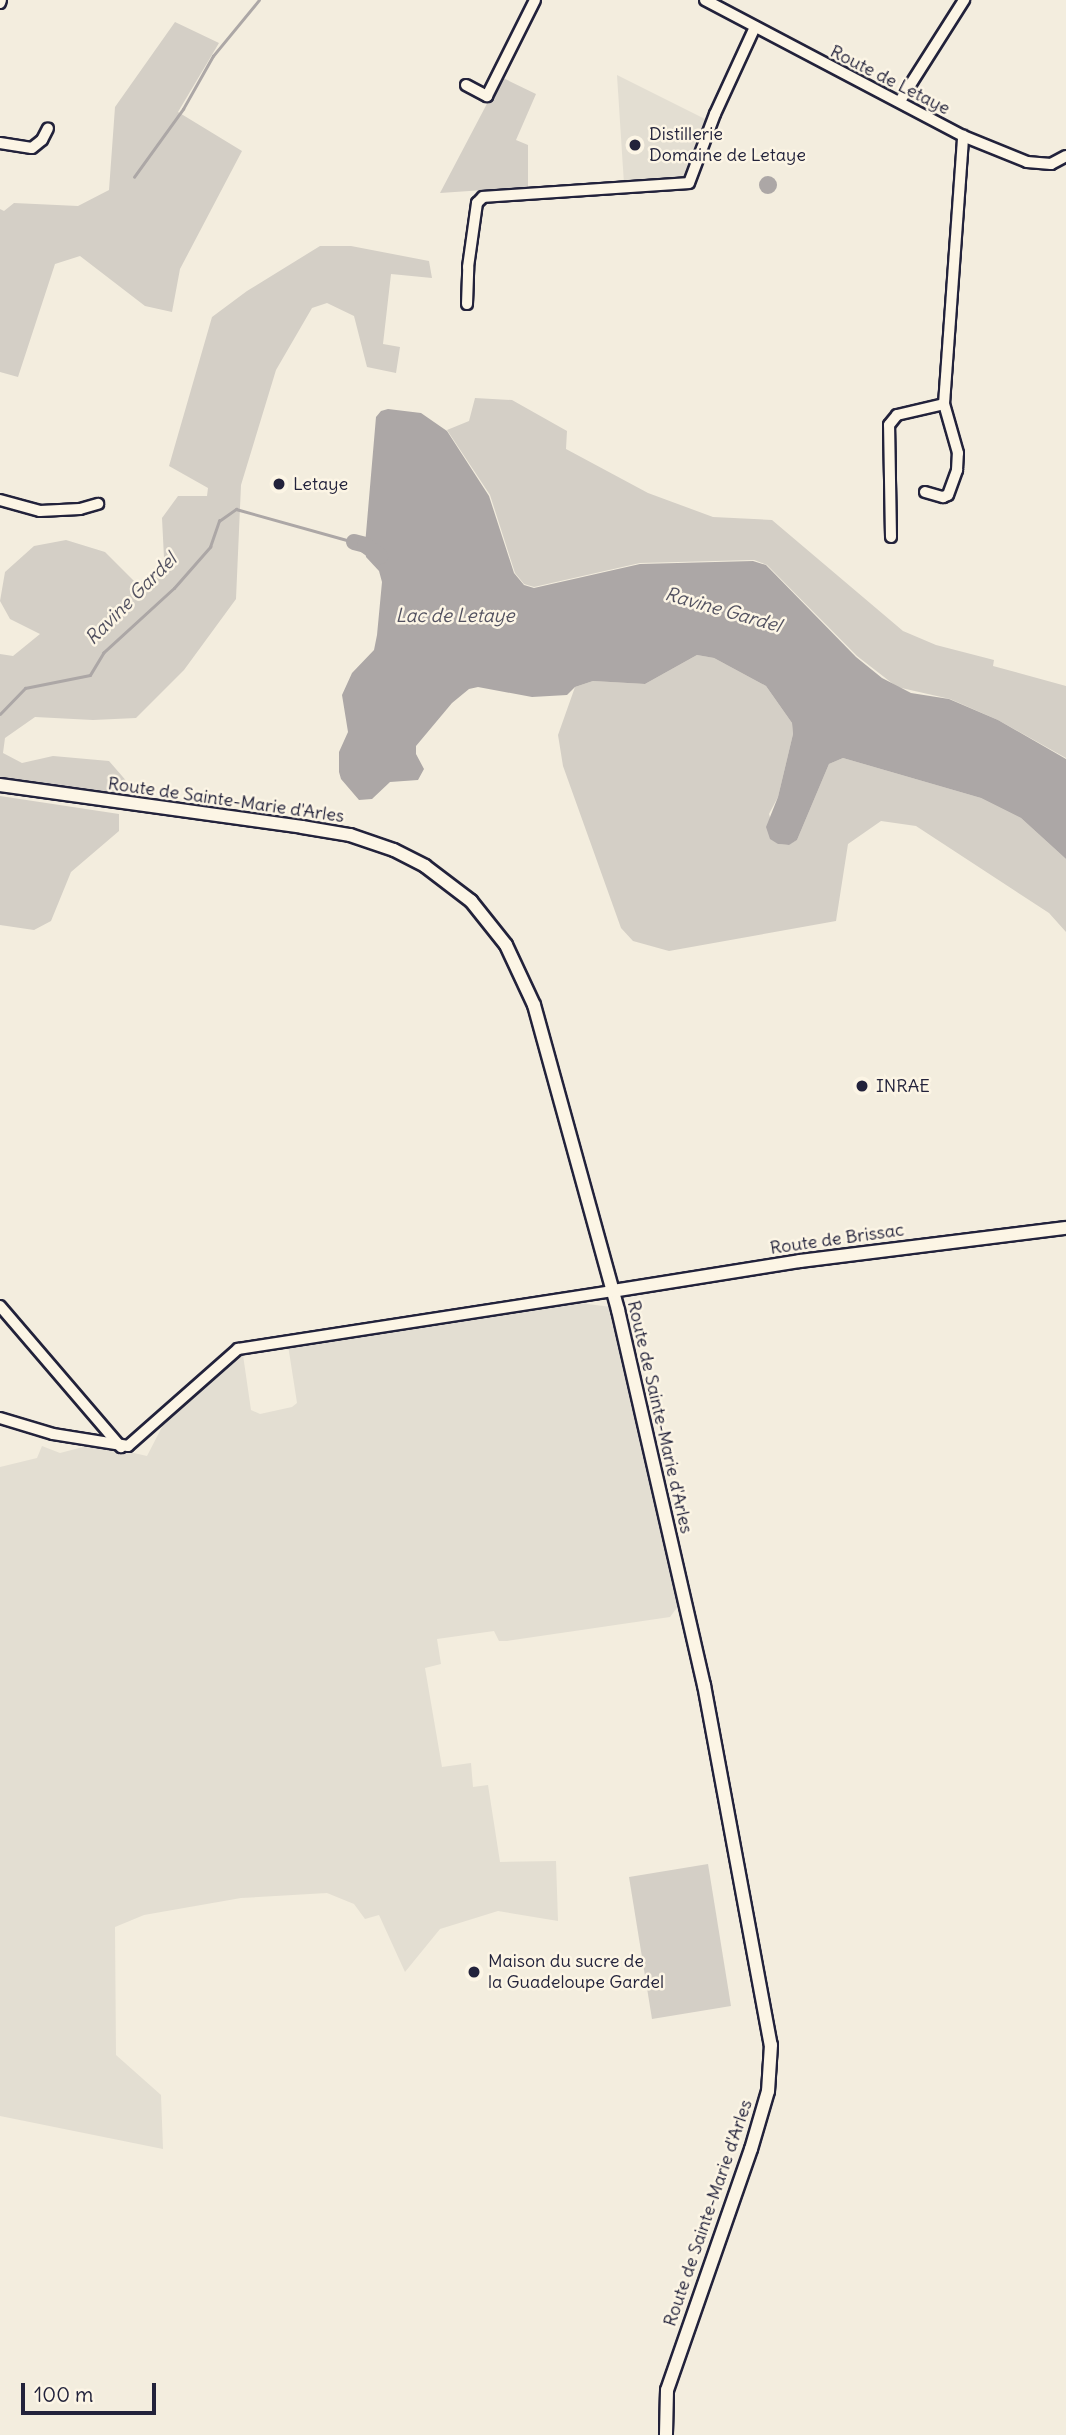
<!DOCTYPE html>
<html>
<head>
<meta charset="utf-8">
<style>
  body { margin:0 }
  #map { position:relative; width:1066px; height:2435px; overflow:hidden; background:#f3edde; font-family:Delius,sans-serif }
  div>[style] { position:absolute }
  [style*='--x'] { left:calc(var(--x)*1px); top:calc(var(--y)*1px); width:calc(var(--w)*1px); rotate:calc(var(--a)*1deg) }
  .built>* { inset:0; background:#e3ded2 }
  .green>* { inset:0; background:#d4cfc6 }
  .water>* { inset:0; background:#aca7a6 }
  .round { border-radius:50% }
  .stream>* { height:2.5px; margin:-1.25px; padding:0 1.25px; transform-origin:1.25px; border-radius:1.25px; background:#aca7a6 }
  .river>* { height:16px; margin:-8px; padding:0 8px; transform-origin:8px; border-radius:8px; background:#aca7a6 }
  .roads { filter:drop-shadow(2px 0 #22223b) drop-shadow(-2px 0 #22223b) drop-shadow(0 2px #22223b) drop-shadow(0 -2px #22223b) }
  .minor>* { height:10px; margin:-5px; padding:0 5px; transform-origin:5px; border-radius:5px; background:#fcf5e5 }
  .major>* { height:12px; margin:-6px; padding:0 6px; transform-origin:6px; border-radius:6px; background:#fcf5e5 }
  .dots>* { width:19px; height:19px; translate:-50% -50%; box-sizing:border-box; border:4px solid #fcf5e5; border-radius:50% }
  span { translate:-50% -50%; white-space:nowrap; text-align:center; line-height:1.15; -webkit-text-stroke:5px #fcf5e5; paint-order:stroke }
  .street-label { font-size:18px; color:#22223b }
  .poi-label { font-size:18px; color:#22223b }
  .left { translate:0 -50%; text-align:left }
  .water-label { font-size:19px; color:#525160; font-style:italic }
  .scale { position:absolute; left:21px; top:2383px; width:135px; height:32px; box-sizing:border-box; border:4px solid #22223b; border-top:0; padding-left:9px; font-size:21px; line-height:24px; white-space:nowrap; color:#22223b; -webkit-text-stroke:5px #fcf5e5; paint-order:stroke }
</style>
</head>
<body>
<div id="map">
  <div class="built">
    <i style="clip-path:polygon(617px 75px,709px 121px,687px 181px,624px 184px)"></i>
    <i style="clip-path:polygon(572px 1302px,611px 1307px,649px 1456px,679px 1605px,670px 1617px,507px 1641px,499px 1641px,494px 1631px,437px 1639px,441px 1664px,425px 1668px,442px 1767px,471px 1763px,473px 1787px,488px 1785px,500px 1862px,556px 1861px,558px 1921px,498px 1911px,440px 1929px,405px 1972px,379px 1915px,365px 1919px,354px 1904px,327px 1893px,241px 1898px,144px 1915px,115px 1927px,116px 2055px,161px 2095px,163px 2149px,0 2116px,0 1467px,37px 1458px,42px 1446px,60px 1453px,83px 1447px,112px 1448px,147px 1456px,163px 1425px,243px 1355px,251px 1410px,260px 1414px,292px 1407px,297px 1403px,288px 1345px)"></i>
  </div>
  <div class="green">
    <i style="clip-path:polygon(175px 22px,219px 43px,178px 112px,242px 151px,180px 269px,172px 312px,145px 306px,80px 256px,55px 264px,18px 377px,0 372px,0 209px,4px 211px,14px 203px,78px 206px,109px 190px,115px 107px)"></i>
    <i style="clip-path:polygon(501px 77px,536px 94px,516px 140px,528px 145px,528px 187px,440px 193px)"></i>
    <i style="clip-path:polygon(320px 246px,351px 246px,429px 261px,432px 278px,391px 274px,383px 344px,400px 347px,396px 373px,367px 367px,354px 316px,327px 303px,312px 308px,276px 370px,241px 485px,236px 599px,184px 670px,136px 718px,93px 720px,35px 717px,5px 738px,3px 753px,22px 763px,53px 756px,109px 761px,129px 784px,123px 794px,0 777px,0 654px,13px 656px,40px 634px,10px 619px,0 601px,5px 572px,34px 546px,66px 540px,105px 552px,134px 581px,152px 582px,164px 558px,162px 518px,178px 496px,207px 496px,208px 488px,169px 466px,212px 317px,247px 291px)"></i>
    <i style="clip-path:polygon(475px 398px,512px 400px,567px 431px,566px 449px,648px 493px,713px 517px,772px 520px,903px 631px,936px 645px,994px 660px,993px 666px,1066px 686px,1066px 758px,998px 720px,950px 699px,897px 687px,857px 656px,767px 565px,754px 560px,640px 563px,534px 587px,524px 584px,515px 573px,490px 495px,447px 430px,469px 421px)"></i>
    <i style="clip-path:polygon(697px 655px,714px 658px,766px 686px,792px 723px,793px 734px,778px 797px,769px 814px,778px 844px,788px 845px,797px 840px,829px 764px,843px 758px,981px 798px,1021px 818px,1066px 859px,1066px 932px,1049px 913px,916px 826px,881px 821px,848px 844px,836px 921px,669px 951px,633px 941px,621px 928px,563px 766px,558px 735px,575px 687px,593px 681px,645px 684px)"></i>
    <i style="clip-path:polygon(0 796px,119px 814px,119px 831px,71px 872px,51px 921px,34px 930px,0 925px)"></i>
    <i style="clip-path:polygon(708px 1864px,731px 2006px,652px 2019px,629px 1877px)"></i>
  </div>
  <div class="water">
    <i class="round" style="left:759px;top:176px;width:18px;height:18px"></i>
    <i style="clip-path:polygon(388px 409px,421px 413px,447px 431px,489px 496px,514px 573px,524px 585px,534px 588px,640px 564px,753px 561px,766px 565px,856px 657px,882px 678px,911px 693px,949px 699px,998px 720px,1066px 759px,1066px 859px,1021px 818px,981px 798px,843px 758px,829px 764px,797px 840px,789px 845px,778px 844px,770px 839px,766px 827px,778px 797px,793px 734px,792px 723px,766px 686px,714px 658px,697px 655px,645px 684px,593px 681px,575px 687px,567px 695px,532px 697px,478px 687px,469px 689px,452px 703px,416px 746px,416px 754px,424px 769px,418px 780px,390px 782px,372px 799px,359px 800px,341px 779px,339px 772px,339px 752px,348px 732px,342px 695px,352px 673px,374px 650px,377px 635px,382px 582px,379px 571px,366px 557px,365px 545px,376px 417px,381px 411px)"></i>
  </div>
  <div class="stream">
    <i style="--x:134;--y:177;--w:84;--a:-54.2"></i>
    <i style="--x:183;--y:109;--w:61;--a:-60.5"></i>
    <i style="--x:213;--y:56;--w:72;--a:-50.6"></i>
    <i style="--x:0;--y:714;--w:36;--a:-46"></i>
    <i style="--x:25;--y:688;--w:66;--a:-11.3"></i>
    <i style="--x:90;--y:675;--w:26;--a:-59"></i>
    <i style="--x:103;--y:653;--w:96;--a:-42.5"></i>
    <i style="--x:174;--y:588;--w:55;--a:-48.7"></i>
    <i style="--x:210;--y:547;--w:28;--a:-71"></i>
    <i style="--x:219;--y:521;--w:21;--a:-35"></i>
    <i style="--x:236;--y:509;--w:123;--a:15.6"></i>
  </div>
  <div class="river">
    <i style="--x:354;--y:542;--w:11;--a:15"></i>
    <i style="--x:365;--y:545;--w:19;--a:36"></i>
  </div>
  <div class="roads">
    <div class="minor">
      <i style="--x:705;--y:0;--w:292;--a:27.8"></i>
      <i style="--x:963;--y:136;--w:69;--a:22.1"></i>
      <i style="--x:1027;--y:162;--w:24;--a:5"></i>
      <i style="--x:1051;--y:164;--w:17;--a:-28"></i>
      <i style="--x:0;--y:3;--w:3;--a:-72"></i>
      <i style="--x:466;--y:85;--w:24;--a:28"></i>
      <i style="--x:487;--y:96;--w:107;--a:-63.4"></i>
      <i style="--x:900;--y:101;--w:120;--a:-57.6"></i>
      <i style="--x:0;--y:143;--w:32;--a:9"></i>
      <i style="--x:32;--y:148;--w:13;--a:-39"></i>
      <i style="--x:42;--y:140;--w:13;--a:-63"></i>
      <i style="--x:467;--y:304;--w:37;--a:-88"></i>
      <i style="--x:468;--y:267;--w:65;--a:-82"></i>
      <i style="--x:477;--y:203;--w:8;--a:-45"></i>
      <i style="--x:483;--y:197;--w:206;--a:-3.9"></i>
      <i style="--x:689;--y:183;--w:74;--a:-69.4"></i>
      <i style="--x:715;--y:114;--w:96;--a:-65.3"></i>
      <i style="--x:925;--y:492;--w:19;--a:16"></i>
      <i style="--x:943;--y:497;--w:5;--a:-22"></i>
      <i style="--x:948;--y:495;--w:27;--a:-70"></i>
      <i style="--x:957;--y:470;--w:17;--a:-87"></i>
      <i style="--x:958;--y:453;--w:51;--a:-105.9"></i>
      <i style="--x:0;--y:500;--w:41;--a:15.4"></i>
      <i style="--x:40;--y:511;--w:40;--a:-2.9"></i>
      <i style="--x:80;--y:509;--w:19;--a:-16"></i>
      <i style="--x:891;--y:537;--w:112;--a:-91"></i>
      <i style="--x:889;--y:425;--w:13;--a:-51"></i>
      <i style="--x:897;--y:415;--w:48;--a:-13.2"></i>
      <i style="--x:944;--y:404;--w:269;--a:-85.9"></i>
      <i style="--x:0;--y:1306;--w:186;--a:49.4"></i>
      <i style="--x:0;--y:1418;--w:55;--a:16.8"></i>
      <i style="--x:53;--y:1434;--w:76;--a:9.1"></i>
      <i style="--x:128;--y:1446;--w:147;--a:-41.4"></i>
      <i style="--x:238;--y:1349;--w:379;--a:-8.8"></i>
    </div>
    <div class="major">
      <i style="--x:0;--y:785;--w:305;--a:7.9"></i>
      <i style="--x:302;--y:827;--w:49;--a:9.5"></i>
      <i style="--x:350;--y:835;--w:46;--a:18.8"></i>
      <i style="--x:394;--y:850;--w:35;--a:27"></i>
      <i style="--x:425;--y:866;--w:58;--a:37.3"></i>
      <i style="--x:471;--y:901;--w:56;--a:51.5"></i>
      <i style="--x:506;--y:945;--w:66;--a:65"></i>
      <i style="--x:534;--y:1005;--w:316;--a:74.6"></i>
      <i style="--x:618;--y:1310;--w:385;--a:77.1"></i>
      <i style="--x:704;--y:1685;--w:366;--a:79.5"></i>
      <i style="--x:771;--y:2045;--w:46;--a:93.7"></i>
      <i style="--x:768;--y:2091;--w:60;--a:106.3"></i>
      <i style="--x:751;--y:2149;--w:255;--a:109.2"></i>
      <i style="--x:667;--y:2390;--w:45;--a:91.3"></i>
      <i style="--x:613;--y:1291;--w:189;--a:-9.1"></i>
      <i style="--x:800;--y:1261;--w:268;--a:-7.1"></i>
    </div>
  </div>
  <div class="dots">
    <i style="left:635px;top:145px;background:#22223b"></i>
    <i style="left:279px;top:484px;background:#22223b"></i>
    <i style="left:862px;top:1086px;background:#22223b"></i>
    <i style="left:474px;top:1972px;background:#22223b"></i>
  </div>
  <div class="street-label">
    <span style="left:890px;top:80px;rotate:27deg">Route de Letaye</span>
    <span style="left:226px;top:800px;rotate:8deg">Route de Sainte-Marie d'Arles</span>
    <span style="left:837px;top:1239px;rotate:-8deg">Route de Brissac</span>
    <span style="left:660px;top:1417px;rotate:77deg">Route de Sainte-Marie d'Arles</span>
    <span style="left:708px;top:2213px;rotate:-71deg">Route de Sainte-Marie d'Arles</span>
  </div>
  <div class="poi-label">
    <span class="left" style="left:649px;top:145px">Distillerie<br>Domaine de Letaye</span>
    <span class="left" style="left:293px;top:484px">Letaye</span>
    <span class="left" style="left:876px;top:1086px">INRAE</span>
    <span class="left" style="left:488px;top:1972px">Maison du sucre de<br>la Guadeloupe Gardel</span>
  </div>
  <div class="water-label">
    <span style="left:131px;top:599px;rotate:-45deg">Ravine Gardel</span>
    <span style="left:723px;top:610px;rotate:16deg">Ravine Gardel</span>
    <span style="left:455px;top:616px">Lac de Letaye</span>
  </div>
  <div class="scale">100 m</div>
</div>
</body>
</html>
